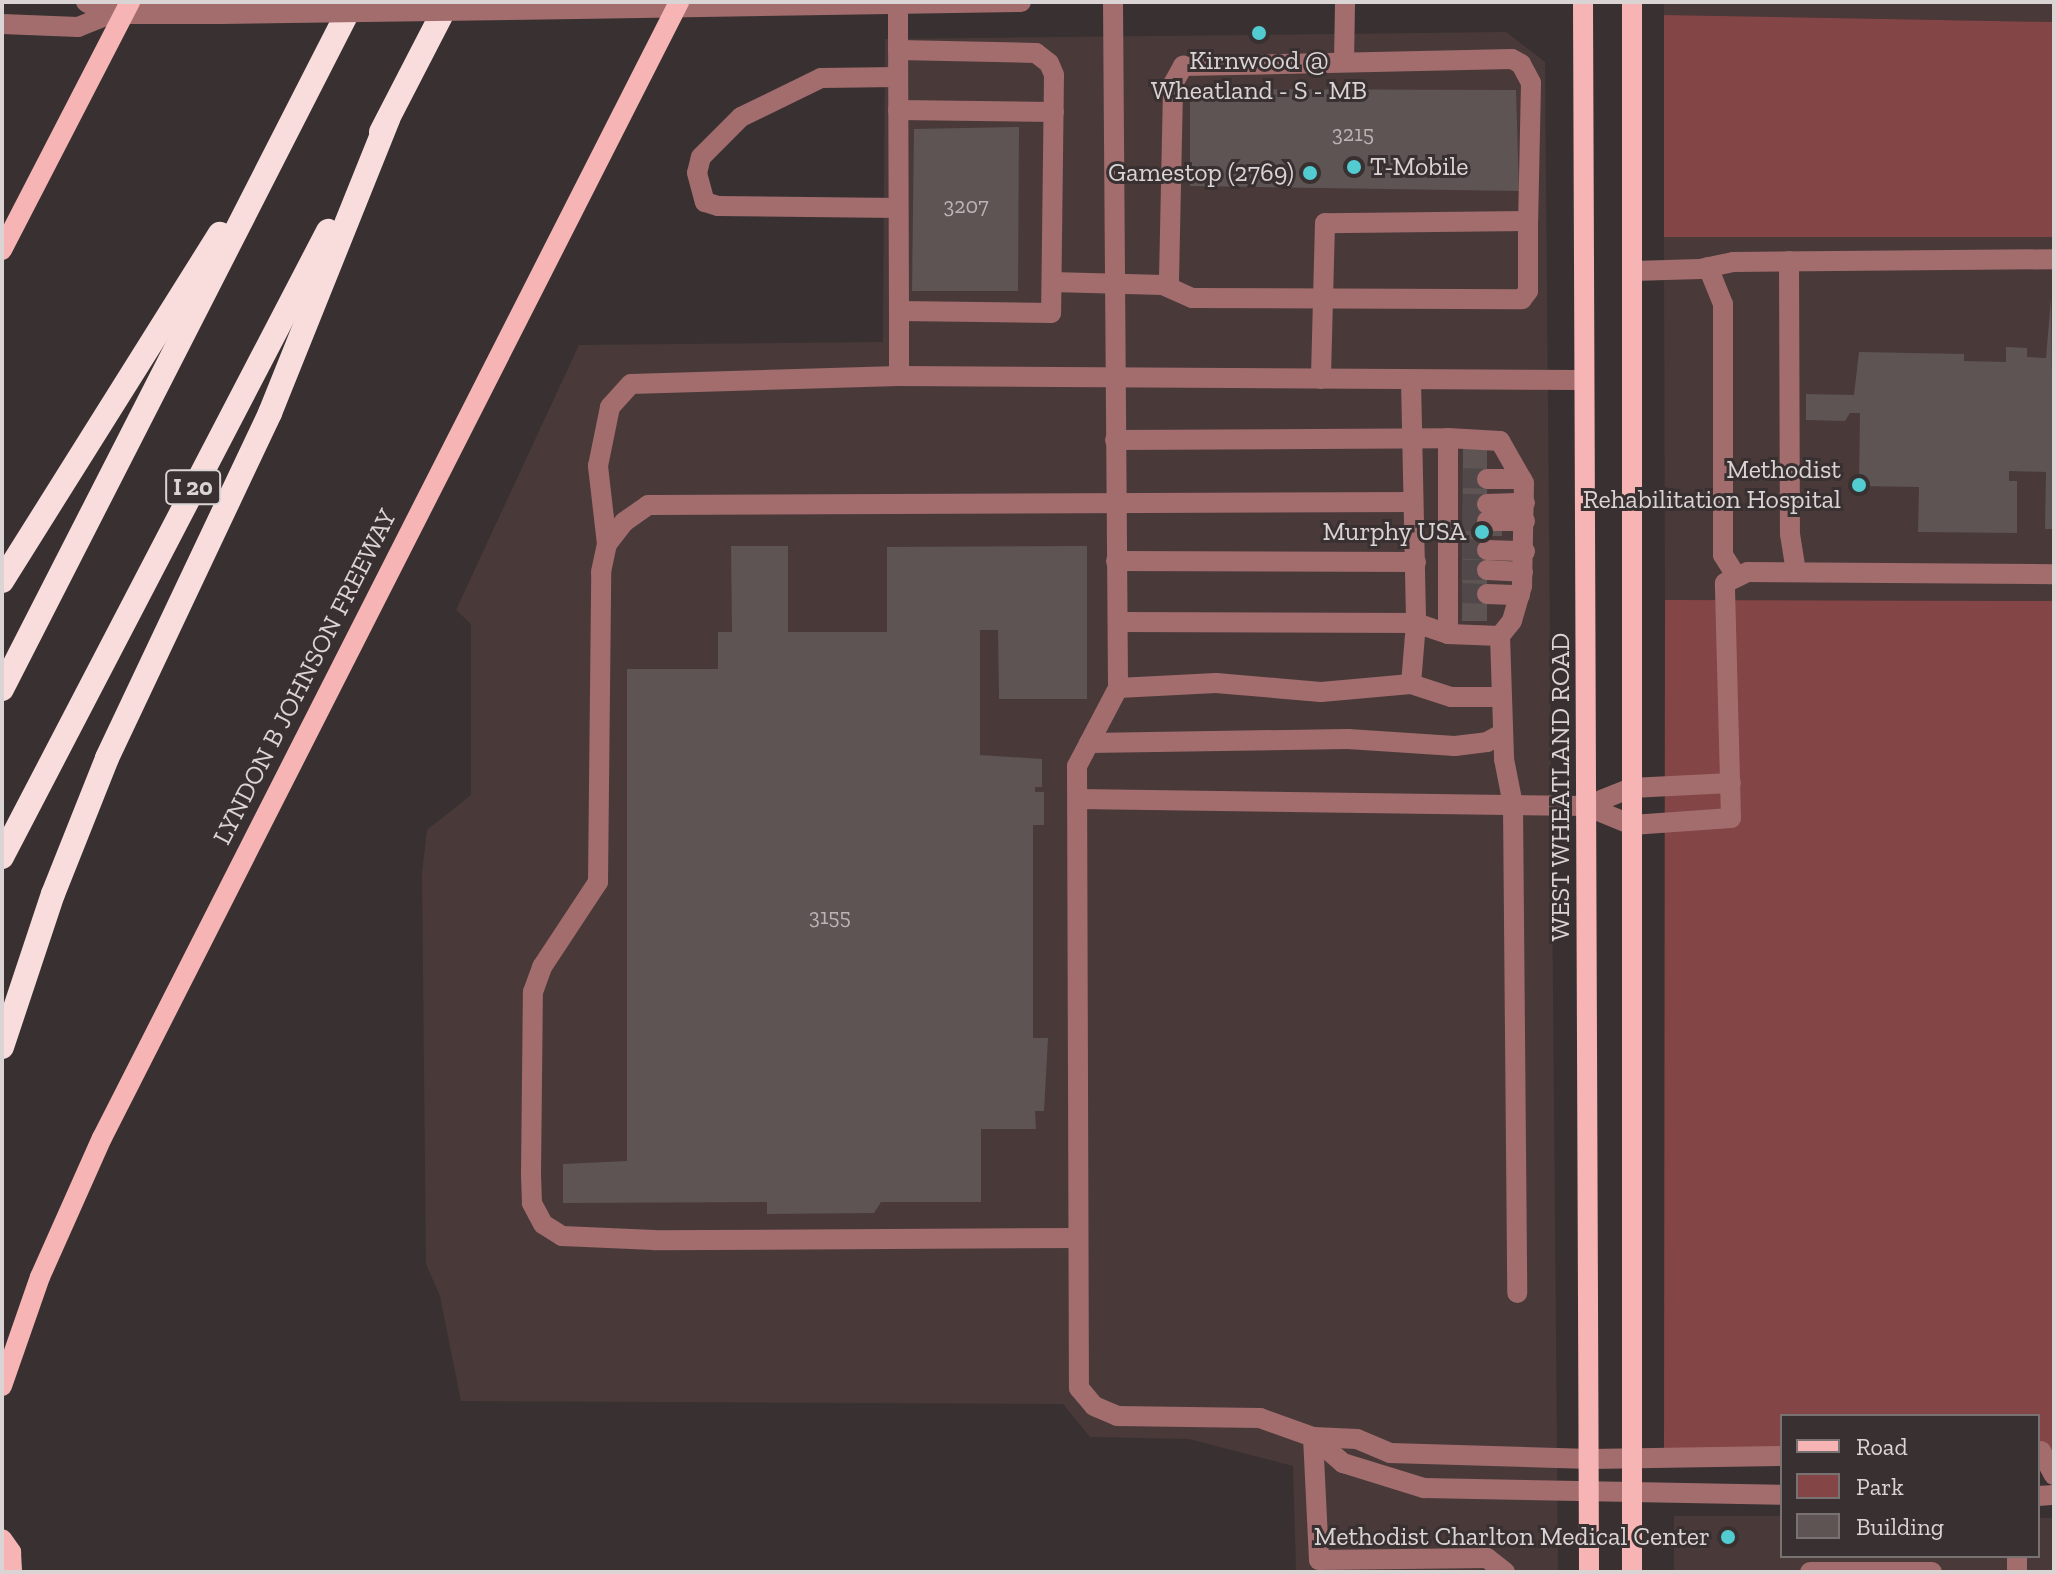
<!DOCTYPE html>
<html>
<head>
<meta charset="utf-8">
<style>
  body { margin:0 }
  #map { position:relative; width:2056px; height:1574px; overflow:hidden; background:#393131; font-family:"Zilla Slab",serif }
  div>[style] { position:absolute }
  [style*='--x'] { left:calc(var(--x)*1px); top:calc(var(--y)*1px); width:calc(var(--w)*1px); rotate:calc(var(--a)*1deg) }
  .built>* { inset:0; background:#493a39 }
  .green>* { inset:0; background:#844547 }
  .building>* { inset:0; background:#5e5454 }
  .minor-tunnel>* { height:20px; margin-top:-10px; transform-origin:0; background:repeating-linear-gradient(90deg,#514949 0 20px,transparent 0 30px) }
  .minor>* { height:20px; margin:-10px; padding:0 10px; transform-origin:10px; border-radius:10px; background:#a36d6e }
  .major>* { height:20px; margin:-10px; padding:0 10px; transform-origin:10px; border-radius:10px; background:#f6b4b4 }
  .highway>* { height:24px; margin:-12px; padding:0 12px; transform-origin:12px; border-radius:12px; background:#f9dddd }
  .minor-bridge>* { height:20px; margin:-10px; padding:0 10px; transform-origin:10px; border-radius:10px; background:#a36d6e }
  .dots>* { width:22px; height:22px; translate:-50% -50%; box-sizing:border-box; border:4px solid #393131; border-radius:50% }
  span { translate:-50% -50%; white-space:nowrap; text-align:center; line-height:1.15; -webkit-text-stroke:6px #393131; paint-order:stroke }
  .number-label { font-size:22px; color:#bbb4b4 }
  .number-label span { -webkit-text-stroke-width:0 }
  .shield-label span { padding:2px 6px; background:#393131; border:2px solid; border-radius:6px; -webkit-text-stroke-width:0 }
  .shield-label { font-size:24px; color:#dad4d4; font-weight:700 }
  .poi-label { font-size:26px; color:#dad4d4 }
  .left { translate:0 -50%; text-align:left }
  .right { translate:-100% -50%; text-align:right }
  .street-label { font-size:26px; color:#dad4d4 }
  .frame { position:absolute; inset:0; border:4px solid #dad4d4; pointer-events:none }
  .legend { position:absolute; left:1780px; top:1414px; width:260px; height:144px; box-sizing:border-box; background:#393131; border:2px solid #797272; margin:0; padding:10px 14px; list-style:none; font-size:24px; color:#dad4d4 }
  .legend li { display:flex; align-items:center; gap:16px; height:40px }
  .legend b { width:40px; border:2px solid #797272 }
</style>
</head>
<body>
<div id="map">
  <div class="built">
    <i style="clip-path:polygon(1664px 2px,2054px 2px,2054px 22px,1664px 15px)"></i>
    <i style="clip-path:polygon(1506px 32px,1545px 62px,1558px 1572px,1296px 1572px,1293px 1466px,1189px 1439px,1090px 1437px,1063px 1404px,461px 1401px,440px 1296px,426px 1264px,422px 873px,427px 830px,471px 795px,471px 624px,456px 610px,579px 345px,883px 342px,885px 39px)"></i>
    <i style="clip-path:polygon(1664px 237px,2054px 237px,2054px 601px,1665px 600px)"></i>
    <i style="clip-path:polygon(1674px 1516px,1782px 1516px,1782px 1556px,2038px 1556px,2038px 1518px,2054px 1518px,2054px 1572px,1674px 1572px)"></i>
  </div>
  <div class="green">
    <i style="clip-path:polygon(1664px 15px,2054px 22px,2054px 237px,1664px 237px)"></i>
    <i style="clip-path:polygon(1665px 600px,2054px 601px,2054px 1457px,2038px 1457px,2038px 1416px,1782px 1416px,1782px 1458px,1664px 1458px)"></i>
  </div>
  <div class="building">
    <i style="clip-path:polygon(1190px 89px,1516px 90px,1519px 191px,1190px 186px)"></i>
    <i style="clip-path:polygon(1019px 127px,1018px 291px,912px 291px,914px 129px)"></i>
    <i style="clip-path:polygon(2051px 299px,2054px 529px,2045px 529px,2046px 472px,2009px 471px,2009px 481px,2017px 481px,2017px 533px,1918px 532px,1919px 487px,1859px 486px,1860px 413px,1850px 413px,1845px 421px,1806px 420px,1806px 394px,1854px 395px,1859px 352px,1964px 354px,1964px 361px,2006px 362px,2006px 347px,2027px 348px,2027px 357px,2046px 358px)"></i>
    <i style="clip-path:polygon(1463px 446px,1487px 446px,1487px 504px,1502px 529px,1502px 536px,1487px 536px,1487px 621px,1462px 621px)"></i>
    <i style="clip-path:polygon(731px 546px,788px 546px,788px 632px,887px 632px,887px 547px,1087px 546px,1087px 699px,999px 699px,998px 630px,980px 630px,980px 755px,1042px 759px,1042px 787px,1035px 787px,1035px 792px,1044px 792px,1044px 825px,1033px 825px,1033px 1038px,1048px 1038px,1044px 1111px,1035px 1111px,1036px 1129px,981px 1129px,981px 1202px,881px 1202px,874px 1213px,767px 1214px,767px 1202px,563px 1203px,563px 1164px,627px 1161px,627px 669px,718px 669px,718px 632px,732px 632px)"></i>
  </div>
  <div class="minor-tunnel">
    <i style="--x:1463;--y:478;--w:24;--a:2"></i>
    <i style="--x:1463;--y:504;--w:24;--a:0"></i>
    <i style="--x:1463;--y:521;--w:24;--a:0"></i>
    <i style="--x:1463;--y:549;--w:24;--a:2"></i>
    <i style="--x:1463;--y:570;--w:24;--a:0"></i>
    <i style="--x:1462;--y:593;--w:25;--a:2"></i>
  </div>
  <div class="minor">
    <i style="--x:86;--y:2;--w:27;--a:27"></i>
    <i style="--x:110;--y:14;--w:110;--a:0"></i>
    <i style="--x:1113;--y:2;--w:686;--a:89.58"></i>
    <i style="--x:1118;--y:688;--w:88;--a:117.7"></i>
    <i style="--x:1077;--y:766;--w:622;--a:89.82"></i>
    <i style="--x:1079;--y:1388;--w:23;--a:50"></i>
    <i style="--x:1094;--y:1406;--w:25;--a:23"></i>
    <i style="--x:1117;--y:1416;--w:143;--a:0.8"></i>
    <i style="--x:1260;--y:1418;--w:56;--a:19.7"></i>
    <i style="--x:1313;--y:1437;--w:44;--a:2.6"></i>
    <i style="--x:1357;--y:1439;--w:36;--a:23"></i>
    <i style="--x:1390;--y:1453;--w:200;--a:1.7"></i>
    <i style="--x:1590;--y:1459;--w:192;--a:-0.9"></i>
    <i style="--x:577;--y:9;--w:444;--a:-0.9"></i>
    <i style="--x:2;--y:24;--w:76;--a:2.3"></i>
    <i style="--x:78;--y:27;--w:35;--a:-22"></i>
    <i style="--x:898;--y:50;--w:138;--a:1.2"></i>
    <i style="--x:1036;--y:53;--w:16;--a:38"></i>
    <i style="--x:1049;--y:63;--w:13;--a:67"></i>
    <i style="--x:1054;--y:75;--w:238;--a:90.7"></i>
    <i style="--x:1051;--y:313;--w:152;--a:-179.2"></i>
    <i style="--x:899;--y:311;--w:261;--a:-90.2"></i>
    <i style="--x:898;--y:50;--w:48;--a:-90"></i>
    <i style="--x:1344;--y:61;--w:59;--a:-89"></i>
    <i style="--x:898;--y:77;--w:77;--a:179.3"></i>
    <i style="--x:821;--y:78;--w:89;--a:154"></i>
    <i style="--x:741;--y:117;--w:57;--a:135"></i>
    <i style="--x:701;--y:157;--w:16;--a:104"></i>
    <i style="--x:697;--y:173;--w:30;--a:75"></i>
    <i style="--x:705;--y:202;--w:14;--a:17"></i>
    <i style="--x:718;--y:206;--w:180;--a:0.6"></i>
    <i style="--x:898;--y:110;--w:156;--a:0.7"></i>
    <i style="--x:1789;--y:261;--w:273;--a:89.8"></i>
    <i style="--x:1790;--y:534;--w:38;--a:81"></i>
    <i style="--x:1708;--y:267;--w:40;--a:68"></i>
    <i style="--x:1723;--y:304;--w:251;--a:90"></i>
    <i style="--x:1723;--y:555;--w:26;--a:58"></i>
    <i style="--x:1633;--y:271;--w:67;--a:-1.7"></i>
    <i style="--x:1700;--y:269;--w:34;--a:-12"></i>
    <i style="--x:1733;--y:262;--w:321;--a:-0.5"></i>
    <i style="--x:1052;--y:282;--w:111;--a:1.5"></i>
    <i style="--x:1163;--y:285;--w:32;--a:24"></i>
    <i style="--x:1192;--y:298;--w:330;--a:0.2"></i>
    <i style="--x:1522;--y:299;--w:10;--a:-53"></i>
    <i style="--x:1528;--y:291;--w:70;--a:-90"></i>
    <i style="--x:1163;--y:285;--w:8;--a:-40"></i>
    <i style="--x:1169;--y:280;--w:196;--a:-88.8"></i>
    <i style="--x:1173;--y:84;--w:21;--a:-61"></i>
    <i style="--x:1183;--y:66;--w:329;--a:-1.2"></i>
    <i style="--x:1512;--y:59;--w:10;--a:29"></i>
    <i style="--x:1521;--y:64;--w:21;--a:62"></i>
    <i style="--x:1531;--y:83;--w:138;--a:91.2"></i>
    <i style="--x:1528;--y:221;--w:203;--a:179.4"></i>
    <i style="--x:1325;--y:223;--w:156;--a:91.5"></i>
    <i style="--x:899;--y:311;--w:65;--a:90"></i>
    <i style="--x:899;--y:376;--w:684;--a:0.34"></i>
    <i style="--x:1411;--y:380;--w:243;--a:88.8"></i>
    <i style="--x:1416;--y:623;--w:34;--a:19"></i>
    <i style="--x:1448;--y:634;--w:52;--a:2.2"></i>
    <i style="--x:1500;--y:636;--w:123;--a:88.1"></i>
    <i style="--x:1504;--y:759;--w:47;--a:78.9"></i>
    <i style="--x:1513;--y:805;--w:488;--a:89.5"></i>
    <i style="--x:1448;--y:438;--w:52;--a:3.3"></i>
    <i style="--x:1500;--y:441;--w:48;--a:60.3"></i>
    <i style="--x:1524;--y:483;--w:103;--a:91.1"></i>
    <i style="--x:1522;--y:586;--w:36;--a:106"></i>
    <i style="--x:1512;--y:621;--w:19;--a:129"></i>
    <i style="--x:1115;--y:440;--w:333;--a:-0.3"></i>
    <i style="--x:1448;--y:438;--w:196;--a:90"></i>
    <i style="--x:1487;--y:479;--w:35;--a:0"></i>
    <i style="--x:1487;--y:504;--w:38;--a:-2"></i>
    <i style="--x:1487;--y:521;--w:38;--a:0"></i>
    <i style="--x:607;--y:544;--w:79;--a:-96.6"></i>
    <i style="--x:598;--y:466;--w:60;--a:-78.5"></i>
    <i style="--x:610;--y:407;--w:31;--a:-48"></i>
    <i style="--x:631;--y:384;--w:268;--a:-1.7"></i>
    <i style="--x:1487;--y:550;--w:38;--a:2"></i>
    <i style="--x:1116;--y:561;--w:300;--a:0.2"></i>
    <i style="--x:1487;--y:570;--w:36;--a:3"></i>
    <i style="--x:1487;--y:594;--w:33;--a:2"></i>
    <i style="--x:1118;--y:622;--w:298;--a:0.2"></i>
    <i style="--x:1416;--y:623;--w:61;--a:94.7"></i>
    <i style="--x:1118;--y:688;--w:98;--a:-2.9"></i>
    <i style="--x:1216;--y:683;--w:105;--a:4.9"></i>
    <i style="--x:1321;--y:692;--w:90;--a:-5.1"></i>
    <i style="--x:1411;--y:684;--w:42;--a:18"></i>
    <i style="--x:1451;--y:697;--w:49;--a:0"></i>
    <i style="--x:1089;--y:743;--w:259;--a:-0.9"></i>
    <i style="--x:1348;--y:739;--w:107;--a:3.7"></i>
    <i style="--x:1455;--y:746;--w:32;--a:-7"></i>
    <i style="--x:1487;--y:742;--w:18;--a:-29"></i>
    <i style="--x:1078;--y:799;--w:508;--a:0.79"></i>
    <i style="--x:1586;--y:806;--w:48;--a:-21.8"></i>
    <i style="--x:1631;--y:788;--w:100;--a:-2.9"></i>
    <i style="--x:1586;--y:806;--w:50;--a:22.4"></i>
    <i style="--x:1632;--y:825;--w:99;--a:-4"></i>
    <i style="--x:1731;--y:818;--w:235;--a:-91.5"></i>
    <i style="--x:1725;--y:583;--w:25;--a:-26"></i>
    <i style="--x:1748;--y:572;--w:306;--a:0.4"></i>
    <i style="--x:1078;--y:1238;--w:424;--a:179.7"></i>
    <i style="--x:654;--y:1240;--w:92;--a:-177.5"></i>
    <i style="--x:562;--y:1236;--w:22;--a:-148"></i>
    <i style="--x:543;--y:1224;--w:24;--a:-118"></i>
    <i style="--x:532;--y:1203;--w:29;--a:-92"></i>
    <i style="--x:531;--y:1174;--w:182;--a:-89.4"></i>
    <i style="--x:533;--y:992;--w:27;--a:-70"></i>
    <i style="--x:542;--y:967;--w:102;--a:-56.6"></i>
    <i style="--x:598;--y:882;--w:310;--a:-89.4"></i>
    <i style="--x:601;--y:572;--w:29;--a:-78"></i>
    <i style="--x:607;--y:544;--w:28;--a:-52"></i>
    <i style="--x:624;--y:522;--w:29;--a:-35"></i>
    <i style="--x:648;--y:505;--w:765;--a:-0.22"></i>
    <i style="--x:1313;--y:1437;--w:40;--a:41"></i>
    <i style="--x:1343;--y:1463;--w:85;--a:17.2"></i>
    <i style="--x:1424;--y:1488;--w:358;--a:1.1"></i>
    <i style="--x:1313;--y:1437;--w:123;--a:87.2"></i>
    <i style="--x:1319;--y:1560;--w:168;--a:-0.7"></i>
    <i style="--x:1487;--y:1558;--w:23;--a:38"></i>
    <i style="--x:2041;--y:1451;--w:27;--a:62"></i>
    <i style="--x:2038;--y:1496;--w:16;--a:-4"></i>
    <i style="--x:2017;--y:1556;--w:16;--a:90"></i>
    <i style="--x:1810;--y:1572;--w:122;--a:0"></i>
  </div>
  <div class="major">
    <i style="--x:1583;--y:2;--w:1570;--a:89.78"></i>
    <i style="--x:1632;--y:2;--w:1570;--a:90"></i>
    <i style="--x:2;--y:250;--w:279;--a:-62.7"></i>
    <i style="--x:2;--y:1386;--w:115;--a:-70.8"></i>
    <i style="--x:40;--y:1277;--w:152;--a:-66"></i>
    <i style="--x:102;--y:1138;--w:1274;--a:-63.07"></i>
    <i style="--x:2;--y:1539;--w:16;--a:55"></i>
    <i style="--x:11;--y:1552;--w:20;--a:87"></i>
  </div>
  <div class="highway">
    <i style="--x:381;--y:132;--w:146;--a:-62.7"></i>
    <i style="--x:2;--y:581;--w:410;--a:-57.9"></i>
    <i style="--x:2;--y:689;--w:771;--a:-62.94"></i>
    <i style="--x:2;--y:857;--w:706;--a:-62.49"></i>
    <i style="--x:2;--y:1047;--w:161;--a:-71.6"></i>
    <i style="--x:53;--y:894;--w:146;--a:-68.3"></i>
    <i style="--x:107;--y:758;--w:382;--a:-64.7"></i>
    <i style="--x:270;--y:413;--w:317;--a:-68.1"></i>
  </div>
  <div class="minor-bridge">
    <i style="--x:220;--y:14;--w:357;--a:-0.8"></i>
  </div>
  <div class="dots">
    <i style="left:1259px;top:33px;background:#52ccd1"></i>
    <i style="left:1354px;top:167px;background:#52ccd1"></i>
    <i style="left:1310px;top:173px;background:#52ccd1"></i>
    <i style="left:1859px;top:485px;background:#52ccd1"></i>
    <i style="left:1482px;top:532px;background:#52ccd1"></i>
    <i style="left:1728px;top:1537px;background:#52ccd1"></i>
  </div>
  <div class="number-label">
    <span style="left:1353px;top:134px">3215</span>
    <span style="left:966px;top:206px">3207</span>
    <span style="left:830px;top:917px">3155</span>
  </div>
  <div class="shield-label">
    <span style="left:193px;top:487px">I 20</span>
  </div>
  <div class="poi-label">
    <span style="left:1259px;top:76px">Kirnwood @<br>Wheatland - S - MB</span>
    <span class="left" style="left:1370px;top:167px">T-Mobile</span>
    <span class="right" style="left:1294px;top:173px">Gamestop (2769)</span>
    <span class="right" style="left:1841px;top:485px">Methodist<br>Rehabilitation Hospital</span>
    <span class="right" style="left:1466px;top:532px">Murphy USA</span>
    <span class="right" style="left:1710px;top:1537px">Methodist Charlton Medical Center</span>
  </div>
  <div class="street-label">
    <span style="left:305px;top:677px;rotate:-63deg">LYNDON B JOHNSON FREEWAY</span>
    <span style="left:1561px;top:787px;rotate:-90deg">WEST WHEATLAND ROAD</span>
  </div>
  <div class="frame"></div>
  <ul class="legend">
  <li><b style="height:10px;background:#f6b4b4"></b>Road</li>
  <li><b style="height:22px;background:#844547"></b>Park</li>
  <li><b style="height:22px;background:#5e5454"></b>Building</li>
  </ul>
</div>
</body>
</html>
